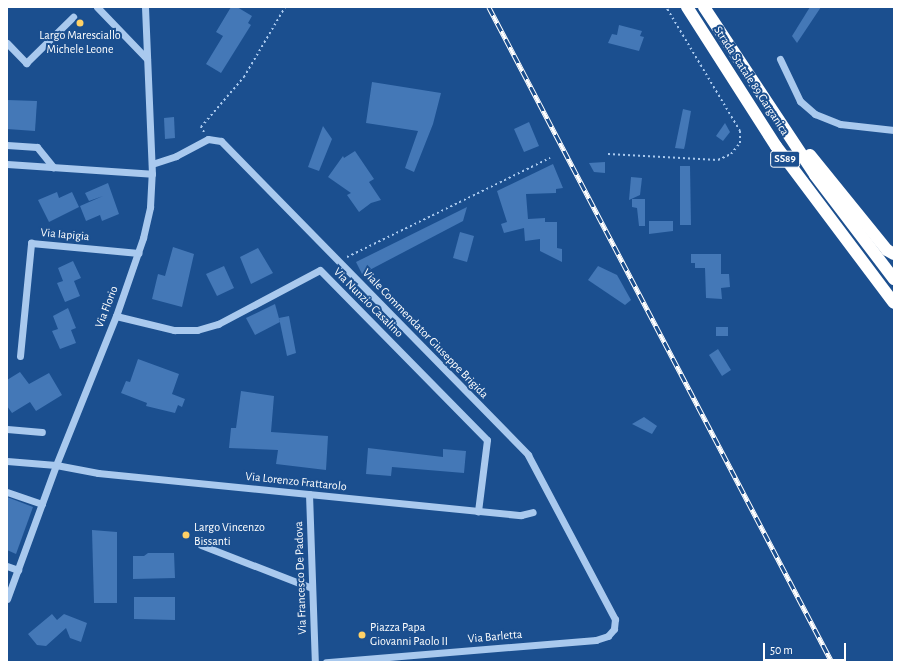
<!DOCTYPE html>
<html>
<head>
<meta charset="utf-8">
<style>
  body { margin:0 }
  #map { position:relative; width:901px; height:669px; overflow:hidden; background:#1b4f8f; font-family:"Alegreya Sans",sans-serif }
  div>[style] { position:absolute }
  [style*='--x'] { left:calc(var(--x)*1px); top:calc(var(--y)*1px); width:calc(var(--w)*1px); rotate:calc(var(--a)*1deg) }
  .building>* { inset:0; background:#4478b7 }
  .path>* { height:2px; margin-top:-1px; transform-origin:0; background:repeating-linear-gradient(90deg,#a9c9ee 0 2px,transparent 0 5px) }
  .minor>* { height:7px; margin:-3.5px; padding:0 3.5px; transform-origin:3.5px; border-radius:3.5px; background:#a9c9ee }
  .highway>* { height:12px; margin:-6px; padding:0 6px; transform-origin:6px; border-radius:6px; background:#fff }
  .rail>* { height:4.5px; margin-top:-2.25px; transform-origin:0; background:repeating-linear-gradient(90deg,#1b4f8f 0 9px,#fff 0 18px); box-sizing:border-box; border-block:1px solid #fff }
  .dots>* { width:11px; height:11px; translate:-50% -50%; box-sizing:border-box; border:2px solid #1b4f8f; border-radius:50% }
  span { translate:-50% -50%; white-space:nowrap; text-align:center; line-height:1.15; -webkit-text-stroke:4px #1b4f8f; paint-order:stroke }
  .shield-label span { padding:1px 3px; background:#1b4f8f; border:1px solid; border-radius:3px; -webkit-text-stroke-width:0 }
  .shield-label { font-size:11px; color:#fff; font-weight:700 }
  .poi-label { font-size:12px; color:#fff }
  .left { translate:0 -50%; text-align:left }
  .street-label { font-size:12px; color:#fff }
  .frame { position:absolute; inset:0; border:8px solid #fff; pointer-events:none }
  .scale { position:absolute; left:763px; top:643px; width:83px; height:18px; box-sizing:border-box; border:2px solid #fff; border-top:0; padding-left:5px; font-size:12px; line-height:14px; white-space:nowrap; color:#fff; -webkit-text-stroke:3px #1b4f8f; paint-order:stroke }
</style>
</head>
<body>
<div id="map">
  <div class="building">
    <i style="clip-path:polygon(231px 7px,237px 7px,252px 16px,248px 23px,251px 25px,221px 73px,206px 64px,223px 36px,216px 32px)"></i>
    <i style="clip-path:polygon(810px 7px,821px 7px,797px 43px,792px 36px)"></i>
    <i style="clip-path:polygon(619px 25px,642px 31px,640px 36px,644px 37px,639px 51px,608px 43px,612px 34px,617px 35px)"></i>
    <i style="clip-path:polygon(372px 82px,441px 93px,433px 124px,414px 172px,405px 168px,418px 131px,366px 123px)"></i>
    <i style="clip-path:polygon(7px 100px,37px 101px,35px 131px,7px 129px)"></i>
    <i style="clip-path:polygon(683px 109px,691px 111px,685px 145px,684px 149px,675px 148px)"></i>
    <i style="clip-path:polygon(174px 117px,175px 138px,165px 139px,164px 118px)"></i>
    <i style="clip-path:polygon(529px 122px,539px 146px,524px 152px,514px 129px)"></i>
    <i style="clip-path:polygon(725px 123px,730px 132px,723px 141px,716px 136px)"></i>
    <i style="clip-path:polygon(323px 126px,332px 139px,319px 171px,308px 167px)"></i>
    <i style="clip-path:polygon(355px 151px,374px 179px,369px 182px,381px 200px,371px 203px,359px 212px,347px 195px,351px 193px,328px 177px,343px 156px,344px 158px)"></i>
    <i style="clip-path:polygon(605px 162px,605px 173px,594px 172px,589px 163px)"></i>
    <i style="clip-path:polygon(553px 164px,563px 188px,556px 189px,556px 193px,526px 194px,528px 219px,545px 218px,545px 222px,557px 222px,557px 248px,562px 249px,562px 262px,540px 251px,540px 239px,525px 241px,524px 228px,504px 233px,501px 224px,507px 222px,497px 191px)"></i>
    <i style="clip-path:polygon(680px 166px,690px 166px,691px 225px,680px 225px)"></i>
    <i style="clip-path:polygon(631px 177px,642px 178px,640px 195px,629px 200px)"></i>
    <i style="clip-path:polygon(108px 183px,119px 214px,102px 221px,100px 215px,86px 221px,80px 206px,103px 196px,89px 201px,85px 193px)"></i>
    <i style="clip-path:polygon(57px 192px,59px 198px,72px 192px,79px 207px,49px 222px,38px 200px)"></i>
    <i style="clip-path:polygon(632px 199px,645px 199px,645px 226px,639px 226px,637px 208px,632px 207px)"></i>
    <i style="clip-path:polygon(467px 207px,463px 221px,362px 274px,356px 262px)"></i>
    <i style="clip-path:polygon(649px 221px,673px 221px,673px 231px,649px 234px)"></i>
    <i style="clip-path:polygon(460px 232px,474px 236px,467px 262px,453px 258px)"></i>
    <i style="clip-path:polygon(173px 247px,194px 254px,182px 307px,152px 299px,158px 274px,165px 276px)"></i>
    <i style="clip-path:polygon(258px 248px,273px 273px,251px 284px,240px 257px)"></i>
    <i style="clip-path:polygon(691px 254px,721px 254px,721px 274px,729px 274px,730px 287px,721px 288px,722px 299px,706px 298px,705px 268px,695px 268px,695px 263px,691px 263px)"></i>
    <i style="clip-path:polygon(73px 261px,81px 278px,74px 281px,80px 296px,65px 302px,57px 283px,63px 281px,58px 268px)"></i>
    <i style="clip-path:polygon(224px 266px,234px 288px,217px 296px,206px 274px)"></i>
    <i style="clip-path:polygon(598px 266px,617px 275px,631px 300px,625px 305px,588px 280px)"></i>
    <i style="clip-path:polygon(275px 304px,280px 322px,255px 335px,246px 318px)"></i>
    <i style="clip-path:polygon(68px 308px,76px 328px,71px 330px,76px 343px,60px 349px,52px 331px,58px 329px,53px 316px)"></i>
    <i style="clip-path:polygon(289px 316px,296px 353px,287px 356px,279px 318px)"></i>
    <i style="clip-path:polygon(716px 327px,728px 327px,728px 336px,716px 336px)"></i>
    <i style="clip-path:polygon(718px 349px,731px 370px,722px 376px,709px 355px)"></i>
    <i style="clip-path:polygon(138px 359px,179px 374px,172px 394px,185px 399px,182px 407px,178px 405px,175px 413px,146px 406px,147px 403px,121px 393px,126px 381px,130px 382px)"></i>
    <i style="clip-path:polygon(20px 372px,29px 384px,49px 373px,62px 395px,36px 411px,30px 402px,12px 413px,7px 406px,7px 380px)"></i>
    <i style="clip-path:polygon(241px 391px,274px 396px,271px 432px,328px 436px,326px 470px,276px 464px,278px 450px,229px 448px,231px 428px,236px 428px)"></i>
    <i style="clip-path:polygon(644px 417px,657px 426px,652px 434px,632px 424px)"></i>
    <i style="clip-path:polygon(368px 448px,443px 457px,443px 449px,466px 451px,464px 473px,392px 467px,391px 476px,366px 474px)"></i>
    <i style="clip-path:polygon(7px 497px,33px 507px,16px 554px,7px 550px)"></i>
    <i style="clip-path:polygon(92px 530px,117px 532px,117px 603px,94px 603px)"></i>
    <i style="clip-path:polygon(148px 553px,174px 553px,175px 578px,133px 579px,133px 556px,144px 556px)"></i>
    <i style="clip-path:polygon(134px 597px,175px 597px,175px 620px,134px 619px)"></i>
    <i style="clip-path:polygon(52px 614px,57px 620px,64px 614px,87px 623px,81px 642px,70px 638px,66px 628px,46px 646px,37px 645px,28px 634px)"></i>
  </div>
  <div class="path">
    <i style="--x:204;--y:132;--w:6;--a:-121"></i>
    <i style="--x:201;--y:127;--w:66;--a:-49.3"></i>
    <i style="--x:244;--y:77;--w:81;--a:-59.6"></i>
    <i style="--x:608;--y:154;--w:110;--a:3.1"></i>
    <i style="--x:718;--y:160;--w:14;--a:-25"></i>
    <i style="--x:731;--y:154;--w:14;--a:-51"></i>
    <i style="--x:740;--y:143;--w:12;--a:-90"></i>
    <i style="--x:740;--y:131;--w:144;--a:-120.8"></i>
    <i style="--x:347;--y:257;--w:226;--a:-26"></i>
  </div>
  <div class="minor">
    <i style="--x:97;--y:7;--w:72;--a:46.1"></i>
    <i style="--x:7;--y:43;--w:28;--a:46"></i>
    <i style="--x:26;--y:63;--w:66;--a:-44.4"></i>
    <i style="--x:780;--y:59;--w:47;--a:64.5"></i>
    <i style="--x:800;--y:101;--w:20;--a:41"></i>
    <i style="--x:815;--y:114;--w:27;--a:22"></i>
    <i style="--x:840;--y:124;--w:54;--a:6.3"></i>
    <i style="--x:7;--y:145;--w:30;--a:4"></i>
    <i style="--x:37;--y:147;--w:26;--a:51"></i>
    <i style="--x:7;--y:164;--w:145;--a:3.9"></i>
    <i style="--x:152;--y:164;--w:25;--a:-18"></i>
    <i style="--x:176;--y:156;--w:36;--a:-28"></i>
    <i style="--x:208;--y:139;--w:13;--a:9"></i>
    <i style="--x:221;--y:141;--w:439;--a:45.6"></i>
    <i style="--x:528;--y:455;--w:186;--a:62.1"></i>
    <i style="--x:615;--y:619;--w:10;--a:96"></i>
    <i style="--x:614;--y:629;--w:9;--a:131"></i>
    <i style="--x:608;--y:636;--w:13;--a:162"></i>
    <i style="--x:596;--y:640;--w:271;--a:175.3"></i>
    <i style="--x:116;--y:316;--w:60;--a:13.6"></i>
    <i style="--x:174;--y:330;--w:23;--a:0"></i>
    <i style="--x:197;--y:330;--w:22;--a:-16"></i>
    <i style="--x:218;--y:324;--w:115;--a:-27.9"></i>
    <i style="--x:320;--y:270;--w:238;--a:45.5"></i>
    <i style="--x:487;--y:440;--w:72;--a:97.2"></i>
    <i style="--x:20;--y:356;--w:114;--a:-84.4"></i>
    <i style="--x:31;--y:243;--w:108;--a:5.3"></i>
    <i style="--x:7;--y:429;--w:35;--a:5"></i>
    <i style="--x:7;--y:461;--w:49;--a:4.7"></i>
    <i style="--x:56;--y:465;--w:43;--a:10.8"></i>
    <i style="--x:98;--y:473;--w:425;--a:5.7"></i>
    <i style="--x:521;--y:515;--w:12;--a:-14"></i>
    <i style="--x:7;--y:492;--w:37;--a:19"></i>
    <i style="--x:309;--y:494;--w:168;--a:88"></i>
    <i style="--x:201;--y:545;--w:119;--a:21.2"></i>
    <i style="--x:7;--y:566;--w:12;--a:20"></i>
    <i style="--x:7;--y:599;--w:143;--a:-69.9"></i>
    <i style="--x:56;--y:465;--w:161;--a:-68.1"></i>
    <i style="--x:116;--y:316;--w:83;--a:-70.9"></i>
    <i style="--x:143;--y:238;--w:32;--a:-77"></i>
    <i style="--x:150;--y:207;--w:33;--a:-87"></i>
    <i style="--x:152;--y:174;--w:167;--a:-92.4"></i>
  </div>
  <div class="highway">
    <i style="--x:687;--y:7;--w:165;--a:57.4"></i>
    <i style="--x:776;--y:146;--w:196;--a:53.1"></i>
    <i style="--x:704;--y:7;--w:201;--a:56.5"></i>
    <i style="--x:815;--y:175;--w:131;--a:52.8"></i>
    <i style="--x:810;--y:155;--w:122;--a:51"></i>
    <i style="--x:887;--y:250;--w:8;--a:30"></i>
  </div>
  <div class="rail">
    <i style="--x:489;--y:7;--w:739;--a:62.36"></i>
  </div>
  <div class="dots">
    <i style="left:80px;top:23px;background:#ffd166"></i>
    <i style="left:186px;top:535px;background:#ffd166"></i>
    <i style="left:362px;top:635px;background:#ffd166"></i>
  </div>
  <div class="shield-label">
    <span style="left:785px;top:159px">SS89</span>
  </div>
  <div class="poi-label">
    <span style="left:80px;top:43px">Largo Maresciallo<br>Michele Leone</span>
    <span class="left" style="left:194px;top:535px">Largo Vincenzo<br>Bissanti</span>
    <span class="left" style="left:370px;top:635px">Piazza Papa<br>Giovanni Paolo II</span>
  </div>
  <div class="street-label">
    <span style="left:751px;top:81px;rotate:57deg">Strada Statale 89 Garganica</span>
    <span style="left:65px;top:235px;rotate:5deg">Via Iapigia</span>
    <span style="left:368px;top:303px;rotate:45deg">Via Nunzio Casalino</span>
    <span style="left:107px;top:307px;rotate:-69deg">Via Florio</span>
    <span style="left:425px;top:334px;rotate:46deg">Viale Commendator Giuseppe Brigida</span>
    <span style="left:296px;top:482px;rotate:6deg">Via Lorenzo Frattarolo</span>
    <span style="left:301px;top:578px;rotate:-92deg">Via Francesco De Padova</span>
    <span style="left:495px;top:637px;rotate:-5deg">Via Barletta</span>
  </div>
  <div class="frame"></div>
  <div class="scale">50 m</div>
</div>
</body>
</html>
